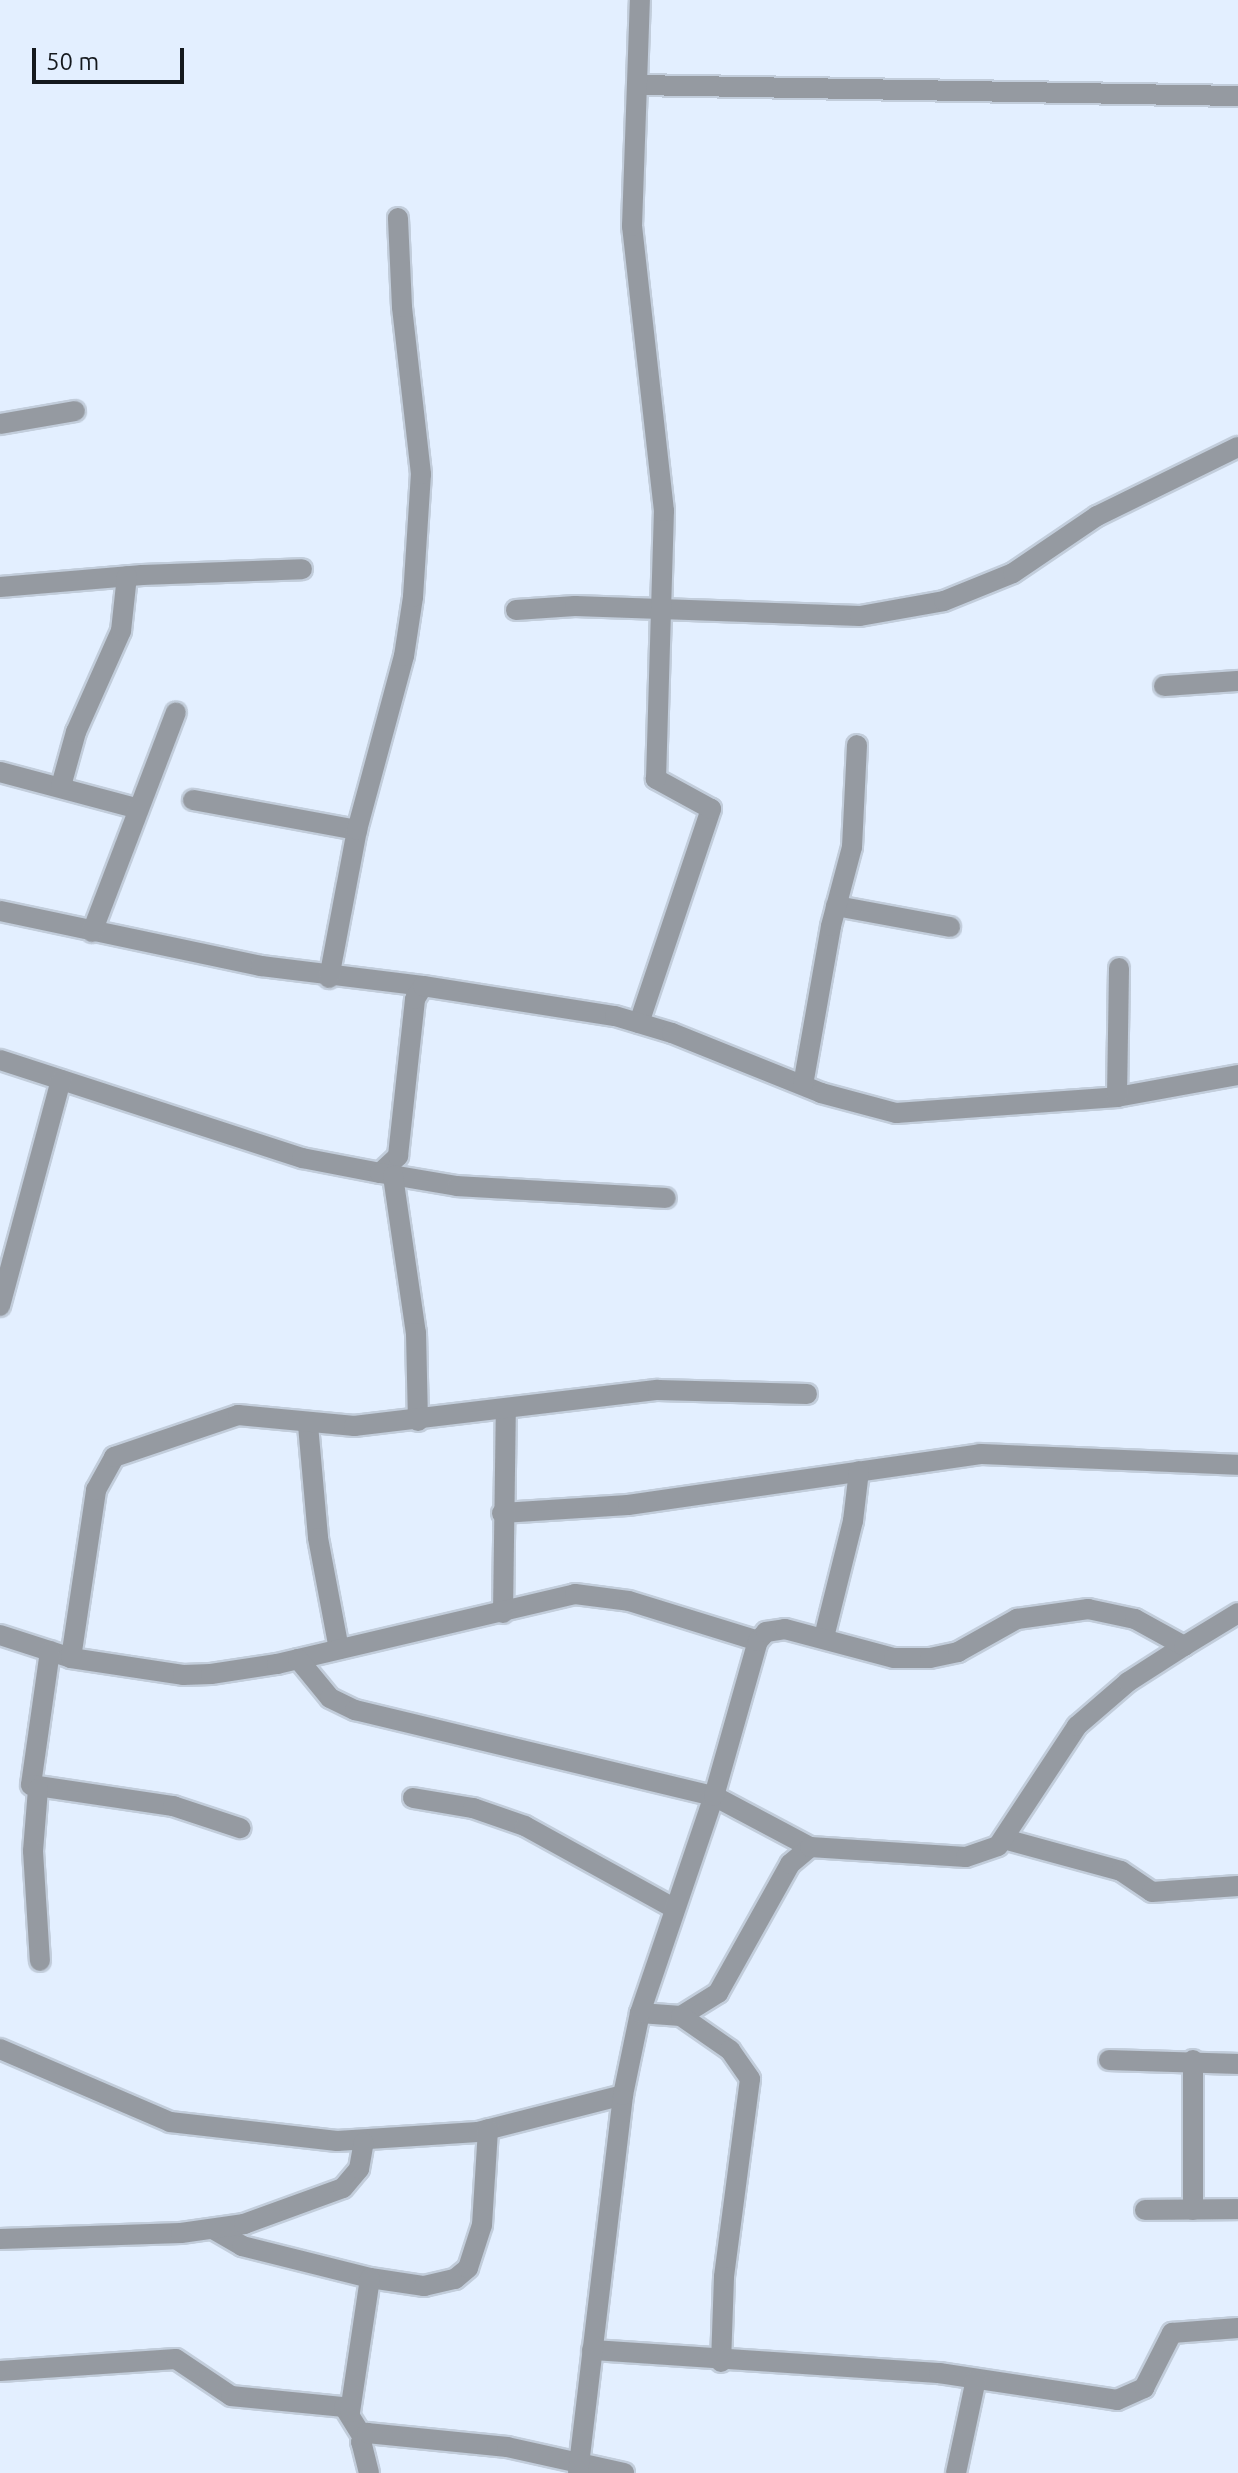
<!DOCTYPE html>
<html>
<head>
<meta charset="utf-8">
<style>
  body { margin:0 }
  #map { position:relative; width:1238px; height:2473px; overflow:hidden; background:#e3efff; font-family:Ubuntu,sans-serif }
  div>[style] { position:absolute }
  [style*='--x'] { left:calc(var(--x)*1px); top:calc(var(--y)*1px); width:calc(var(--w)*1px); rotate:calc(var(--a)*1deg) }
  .roads { filter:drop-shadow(2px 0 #c2cddb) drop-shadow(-2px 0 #c2cddb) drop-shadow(0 2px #c2cddb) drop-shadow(0 -2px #c2cddb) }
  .minor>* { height:20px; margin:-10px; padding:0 10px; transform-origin:10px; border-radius:10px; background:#959aa1 }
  span { translate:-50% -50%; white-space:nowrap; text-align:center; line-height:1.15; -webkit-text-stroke:6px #e3efff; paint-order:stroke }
  .scale { position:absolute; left:32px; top:48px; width:152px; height:36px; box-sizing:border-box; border:4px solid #14181d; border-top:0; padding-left:10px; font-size:24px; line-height:28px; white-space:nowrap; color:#14181d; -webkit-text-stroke:6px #e3efff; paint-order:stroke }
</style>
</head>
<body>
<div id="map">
  <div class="roads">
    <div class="minor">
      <i style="--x:637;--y:85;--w:601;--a:1.05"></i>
      <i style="--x:0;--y:424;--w:76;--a:-9.8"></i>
      <i style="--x:0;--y:587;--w:143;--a:-4.8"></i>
      <i style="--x:142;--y:575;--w:160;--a:-2.1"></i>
      <i style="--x:516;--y:610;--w:59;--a:-3.9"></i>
      <i style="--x:575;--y:606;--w:285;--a:2"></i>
      <i style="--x:860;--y:616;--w:85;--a:-10.1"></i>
      <i style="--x:944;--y:601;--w:74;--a:-22.1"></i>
      <i style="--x:1013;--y:573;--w:102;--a:-34.2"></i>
      <i style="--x:1097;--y:516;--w:157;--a:-26.1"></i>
      <i style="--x:1164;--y:686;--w:74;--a:-3.9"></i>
      <i style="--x:0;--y:772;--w:140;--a:14.9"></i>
      <i style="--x:61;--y:786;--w:56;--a:-74.5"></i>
      <i style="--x:76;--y:732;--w:111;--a:-66"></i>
      <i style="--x:121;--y:631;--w:55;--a:-83.8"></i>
      <i style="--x:193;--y:800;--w:167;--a:10.4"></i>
      <i style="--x:836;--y:906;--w:116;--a:10.4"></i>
      <i style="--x:0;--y:911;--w:267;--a:11.9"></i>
      <i style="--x:261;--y:966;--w:163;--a:7"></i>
      <i style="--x:92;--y:932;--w:235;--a:-69.1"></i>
      <i style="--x:329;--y:978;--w:151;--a:-79.3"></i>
      <i style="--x:357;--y:830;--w:180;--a:-74.9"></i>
      <i style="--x:404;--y:656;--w:60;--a:-81.3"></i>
      <i style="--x:413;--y:597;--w:123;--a:-86.3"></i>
      <i style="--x:421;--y:474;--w:168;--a:-96.5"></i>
      <i style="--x:402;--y:307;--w:89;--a:-92.6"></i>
      <i style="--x:639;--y:1023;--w:226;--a:-71.4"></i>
      <i style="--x:711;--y:809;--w:63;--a:-151.4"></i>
      <i style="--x:656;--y:779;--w:268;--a:-88.3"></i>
      <i style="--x:664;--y:511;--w:287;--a:-96.4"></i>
      <i style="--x:632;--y:226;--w:226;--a:-88"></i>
      <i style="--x:0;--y:1060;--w:318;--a:18"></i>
      <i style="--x:302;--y:1158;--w:79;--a:10.9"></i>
      <i style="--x:380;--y:1173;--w:25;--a:-43"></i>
      <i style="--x:398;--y:1156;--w:158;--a:-83.8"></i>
      <i style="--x:415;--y:999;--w:15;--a:-58"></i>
      <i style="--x:423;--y:986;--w:194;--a:8.9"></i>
      <i style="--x:615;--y:1016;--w:59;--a:16.6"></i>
      <i style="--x:672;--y:1033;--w:161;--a:21.9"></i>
      <i style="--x:821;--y:1093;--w:78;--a:14.9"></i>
      <i style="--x:896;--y:1113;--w:222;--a:-4.1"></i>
      <i style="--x:1117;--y:1097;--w:123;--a:-10.3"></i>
      <i style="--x:803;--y:1085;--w:161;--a:-80"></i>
      <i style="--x:831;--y:926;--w:82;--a:-75.1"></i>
      <i style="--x:852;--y:847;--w:102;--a:-87.2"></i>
      <i style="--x:1117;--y:1097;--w:129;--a:-89.1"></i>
      <i style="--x:380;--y:1173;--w:78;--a:9.6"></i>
      <i style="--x:457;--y:1186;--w:209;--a:3.3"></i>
      <i style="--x:393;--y:1176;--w:159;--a:81.7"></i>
      <i style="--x:416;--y:1333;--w:88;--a:88.7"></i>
      <i style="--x:0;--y:1306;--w:234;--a:-74.9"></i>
      <i style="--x:308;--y:1425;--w:113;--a:84.9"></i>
      <i style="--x:318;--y:1538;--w:113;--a:79.3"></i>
      <i style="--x:502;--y:1513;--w:126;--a:-3.6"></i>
      <i style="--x:628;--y:1505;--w:356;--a:-8.2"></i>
      <i style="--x:980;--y:1454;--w:258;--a:2.4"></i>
      <i style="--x:503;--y:1613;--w:205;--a:-89.2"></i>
      <i style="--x:0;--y:1635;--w:75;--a:17.9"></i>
      <i style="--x:71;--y:1658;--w:113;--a:8.6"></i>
      <i style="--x:183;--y:1675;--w:28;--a:-2"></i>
      <i style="--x:211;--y:1674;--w:67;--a:-8.6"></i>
      <i style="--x:277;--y:1664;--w:306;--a:-13.2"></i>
      <i style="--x:575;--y:1594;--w:54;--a:7.4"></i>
      <i style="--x:629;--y:1601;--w:135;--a:17.2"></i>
      <i style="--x:824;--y:1637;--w:120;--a:-76"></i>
      <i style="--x:853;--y:1521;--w:50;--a:-83.2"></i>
      <i style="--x:50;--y:1651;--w:135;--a:98.1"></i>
      <i style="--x:31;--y:1785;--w:144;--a:8.4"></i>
      <i style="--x:173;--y:1806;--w:71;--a:18.2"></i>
      <i style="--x:71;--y:1658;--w:170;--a:-81.5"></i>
      <i style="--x:96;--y:1490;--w:38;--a:-61"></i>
      <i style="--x:114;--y:1457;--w:131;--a:-18.7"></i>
      <i style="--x:238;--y:1415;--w:117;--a:5.4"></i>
      <i style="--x:354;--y:1426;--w:306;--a:-6.8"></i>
      <i style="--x:658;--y:1390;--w:149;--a:1.5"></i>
      <i style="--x:298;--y:1659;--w:50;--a:50.6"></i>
      <i style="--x:330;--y:1698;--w:28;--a:26"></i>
      <i style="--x:355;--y:1710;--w:369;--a:13.5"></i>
      <i style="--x:714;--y:1796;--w:109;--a:28"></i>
      <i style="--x:38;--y:1789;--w:62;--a:94.6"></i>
      <i style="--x:33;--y:1851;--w:110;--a:86.4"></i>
      <i style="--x:413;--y:1798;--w:61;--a:9.5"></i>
      <i style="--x:473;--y:1808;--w:55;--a:19.1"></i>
      <i style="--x:525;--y:1826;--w:168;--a:28.9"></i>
      <i style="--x:1004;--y:1839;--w:121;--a:15.3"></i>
      <i style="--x:1121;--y:1871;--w:37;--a:34"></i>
      <i style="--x:1152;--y:1892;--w:86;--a:-4"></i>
      <i style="--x:640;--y:2013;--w:41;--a:4.2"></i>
      <i style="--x:681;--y:2016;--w:44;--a:-31.9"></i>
      <i style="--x:718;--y:1993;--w:148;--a:-60.8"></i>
      <i style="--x:790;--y:1864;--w:26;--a:-40"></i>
      <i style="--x:810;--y:1847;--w:156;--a:3.7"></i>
      <i style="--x:966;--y:1857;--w:34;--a:-19"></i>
      <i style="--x:998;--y:1846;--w:144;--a:-56.6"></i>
      <i style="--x:1077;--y:1726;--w:67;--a:-40.8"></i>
      <i style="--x:1128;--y:1682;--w:67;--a:-32.7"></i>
      <i style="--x:681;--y:2016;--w:60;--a:34.8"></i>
      <i style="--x:730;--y:2050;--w:35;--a:55"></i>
      <i style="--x:750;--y:2079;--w:200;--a:97.5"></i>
      <i style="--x:724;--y:2277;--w:85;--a:92"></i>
      <i style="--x:0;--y:2049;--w:185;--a:23.2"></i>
      <i style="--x:170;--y:2122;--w:168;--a:6.5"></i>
      <i style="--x:337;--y:2141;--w:141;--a:-3.7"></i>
      <i style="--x:478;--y:2132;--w:150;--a:-14.3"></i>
      <i style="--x:1109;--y:2060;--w:129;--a:1.8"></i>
      <i style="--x:1193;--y:2060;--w:150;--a:90"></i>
      <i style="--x:1145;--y:2210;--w:93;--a:-0.6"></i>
      <i style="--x:213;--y:2229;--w:34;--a:30"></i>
      <i style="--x:242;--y:2246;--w:132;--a:14"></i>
      <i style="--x:370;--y:2278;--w:55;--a:8.4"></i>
      <i style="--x:424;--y:2286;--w:32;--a:-13"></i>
      <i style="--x:455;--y:2279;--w:17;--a:-40"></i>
      <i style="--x:468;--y:2268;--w:45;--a:-72"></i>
      <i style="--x:482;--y:2225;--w:96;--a:-86.4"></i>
      <i style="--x:0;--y:2239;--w:181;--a:-1.9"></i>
      <i style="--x:181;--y:2233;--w:64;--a:-8.1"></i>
      <i style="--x:244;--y:2224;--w:105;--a:-20"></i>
      <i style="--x:343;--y:2188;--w:25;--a:-50"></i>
      <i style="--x:359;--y:2169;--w:27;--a:-80"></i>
      <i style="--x:592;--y:2350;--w:348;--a:3.8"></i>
      <i style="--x:939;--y:2373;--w:180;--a:8.6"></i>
      <i style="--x:1117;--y:2400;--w:30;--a:-24"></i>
      <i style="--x:1144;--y:2388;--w:62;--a:-63"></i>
      <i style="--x:1172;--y:2333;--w:66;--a:-4.3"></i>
      <i style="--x:0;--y:2371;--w:176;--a:-3.9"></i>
      <i style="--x:176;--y:2359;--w:66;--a:33.9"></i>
      <i style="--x:231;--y:2396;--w:114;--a:5.6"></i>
      <i style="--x:344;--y:2407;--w:34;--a:58"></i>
      <i style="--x:350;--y:2412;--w:135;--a:-81.5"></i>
      <i style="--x:369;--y:2473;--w:32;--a:-104"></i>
      <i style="--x:361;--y:2442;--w:11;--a:-56"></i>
      <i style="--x:367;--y:2433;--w:141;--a:5.7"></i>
      <i style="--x:507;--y:2447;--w:120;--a:12.5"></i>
      <i style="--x:578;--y:2473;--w:381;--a:-83.2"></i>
      <i style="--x:623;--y:2095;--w:84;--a:-78.3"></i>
      <i style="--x:640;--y:2013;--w:229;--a:-71.2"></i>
      <i style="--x:714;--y:1796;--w:161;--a:-74.2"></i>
      <i style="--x:758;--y:1641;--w:12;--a:-48"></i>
      <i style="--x:766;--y:1632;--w:19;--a:-9"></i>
      <i style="--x:785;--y:1629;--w:113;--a:14.9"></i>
      <i style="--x:894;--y:1658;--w:36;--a:0"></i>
      <i style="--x:930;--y:1658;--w:29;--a:-12"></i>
      <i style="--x:958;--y:1652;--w:68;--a:-29.2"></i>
      <i style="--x:1017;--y:1619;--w:72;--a:-8"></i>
      <i style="--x:1088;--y:1609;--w:48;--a:12"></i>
      <i style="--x:1135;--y:1619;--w:56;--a:28.9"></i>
      <i style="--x:1184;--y:1646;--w:63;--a:-31.4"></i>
      <i style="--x:956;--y:2473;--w:96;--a:-78"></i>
    </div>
  </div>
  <div class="scale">50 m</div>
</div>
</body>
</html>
